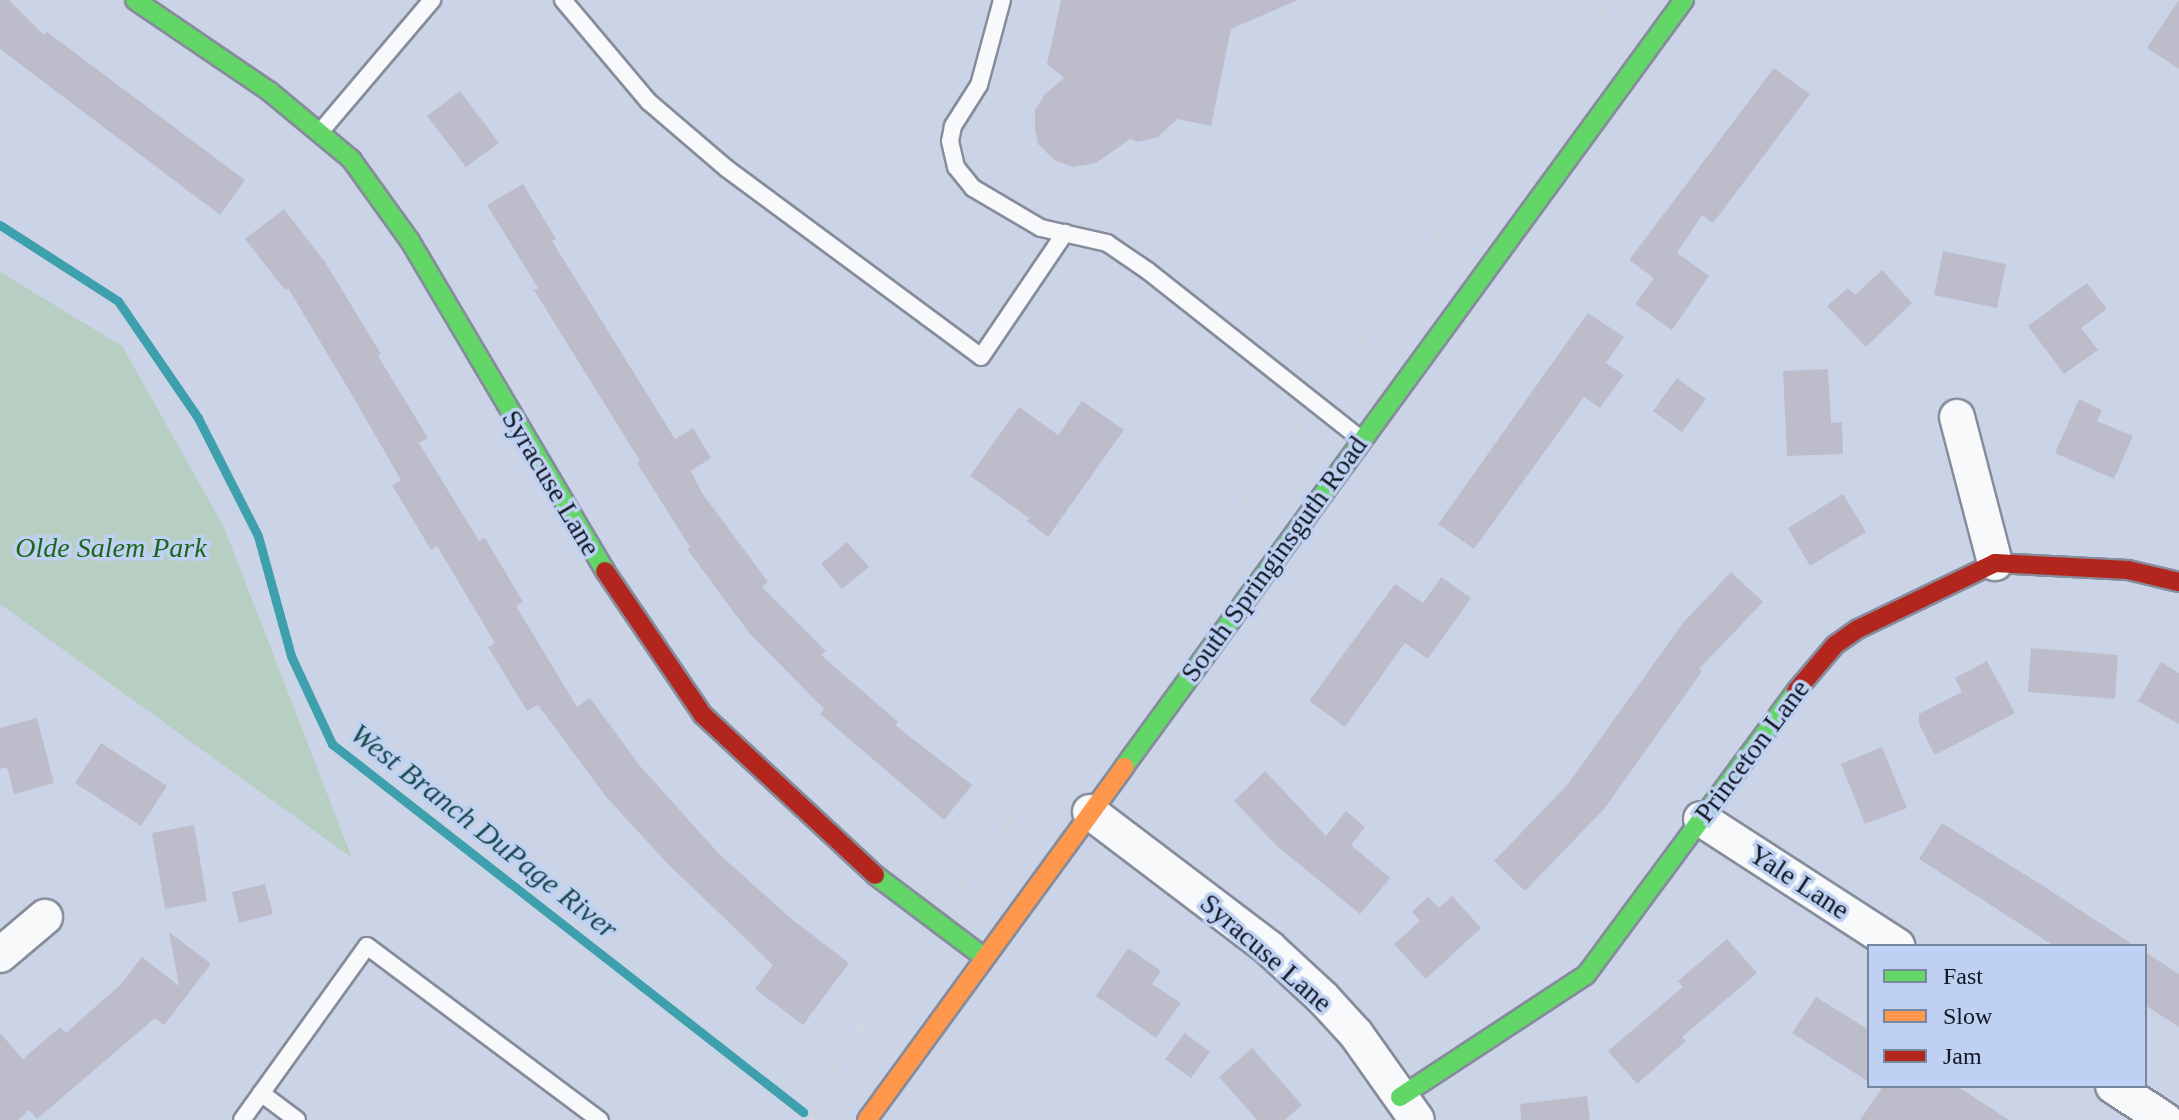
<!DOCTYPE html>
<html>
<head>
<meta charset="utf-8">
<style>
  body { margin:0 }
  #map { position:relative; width:2179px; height:1120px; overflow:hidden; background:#cbd4e7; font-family:"Times New Roman",serif }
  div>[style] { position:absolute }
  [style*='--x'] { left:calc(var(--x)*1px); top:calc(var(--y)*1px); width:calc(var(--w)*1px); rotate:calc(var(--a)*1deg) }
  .green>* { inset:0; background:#b7cec2 }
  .stream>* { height:9px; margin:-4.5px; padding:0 4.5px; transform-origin:4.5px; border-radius:4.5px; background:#3ea0ac }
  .building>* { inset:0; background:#bdbcca }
  .path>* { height:5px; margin-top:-2.5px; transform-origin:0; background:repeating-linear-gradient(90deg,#d2d5db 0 4px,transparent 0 8px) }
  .roads { filter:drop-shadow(2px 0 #868c9b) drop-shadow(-2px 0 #868c9b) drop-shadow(0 2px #868c9b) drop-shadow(0 -2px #868c9b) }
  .lane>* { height:16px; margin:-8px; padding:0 8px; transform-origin:8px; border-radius:8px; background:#f7f9fb }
  .street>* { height:34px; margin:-17px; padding:0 17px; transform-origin:17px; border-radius:17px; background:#f7f9fb }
  .fast>* { height:18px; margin:-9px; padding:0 9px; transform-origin:9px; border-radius:9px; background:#63d668 }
  .slow>* { height:18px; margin:-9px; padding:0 9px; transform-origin:9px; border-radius:9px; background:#ff974d }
  .jam>* { height:18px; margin:-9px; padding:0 9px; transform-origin:9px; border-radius:9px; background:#b3261e }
  span { translate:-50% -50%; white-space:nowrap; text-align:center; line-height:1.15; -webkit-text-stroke:7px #bfd1f3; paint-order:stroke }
  .street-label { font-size:28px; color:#101622 }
  .park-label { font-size:28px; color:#1f661c; font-style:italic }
  .water-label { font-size:30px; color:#1a4a4d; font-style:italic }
  .legend { position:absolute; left:1867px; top:944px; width:280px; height:144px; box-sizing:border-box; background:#bfd1f3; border:2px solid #79869f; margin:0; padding:10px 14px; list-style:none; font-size:24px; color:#101622 }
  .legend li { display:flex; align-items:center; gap:16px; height:40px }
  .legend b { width:40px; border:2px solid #79869f }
</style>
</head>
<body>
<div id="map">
  <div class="green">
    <i style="clip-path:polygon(0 272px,122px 346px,224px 527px,352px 858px,0 604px)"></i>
  </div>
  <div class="stream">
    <i style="--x:0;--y:225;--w:140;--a:32.8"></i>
    <i style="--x:118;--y:301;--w:142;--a:55.6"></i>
    <i style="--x:198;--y:418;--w:132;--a:63"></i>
    <i style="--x:258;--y:536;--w:124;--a:74.6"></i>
    <i style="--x:291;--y:656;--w:97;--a:65"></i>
    <i style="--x:332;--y:744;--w:598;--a:38"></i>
  </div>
  <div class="building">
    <i style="clip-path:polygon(0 0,9px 0,44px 35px,47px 32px,245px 180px,220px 215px,0 49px)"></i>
    <i style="clip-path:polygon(1061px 0,1298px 0,1231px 29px,1211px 126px,1177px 119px,1158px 137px,1138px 142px,1130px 139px,1096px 163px,1073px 167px,1054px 160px,1038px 144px,1035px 128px,1035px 110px,1045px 94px,1064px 78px,1047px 64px)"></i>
    <i style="clip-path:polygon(2179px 0,2179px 69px,2147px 48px)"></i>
    <i style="clip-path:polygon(1774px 68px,1810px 94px,1713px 223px,1702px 215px,1677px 253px,1709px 276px,1672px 330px,1635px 304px,1654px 278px,1629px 260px)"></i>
    <i style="clip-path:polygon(460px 91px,499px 143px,466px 167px,427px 116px)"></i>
    <i style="clip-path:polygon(523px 184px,556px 239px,552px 241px,675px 439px,693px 428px,711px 458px,691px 471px,702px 493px,768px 582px,762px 587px,826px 651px,821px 655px,898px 722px,895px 725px,972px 785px,944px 820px,820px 714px,824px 709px,750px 634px,687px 549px,690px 547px,637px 463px,640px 461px,534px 290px,538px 288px,487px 205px)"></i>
    <i style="clip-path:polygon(284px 209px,325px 262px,381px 354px,378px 356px,428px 438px,419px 443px,479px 541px,485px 538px,523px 602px,516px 606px,577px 707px,590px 698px,640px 766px,720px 855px,794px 921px,849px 963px,803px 1025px,755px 989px,773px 965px,667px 863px,607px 798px,538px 705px,527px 711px,488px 647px,495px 643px,437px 546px,431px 550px,392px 485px,401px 480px,352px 395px,288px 288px,285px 290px,245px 239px)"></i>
    <i style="clip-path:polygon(1943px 251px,2006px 264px,1997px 308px,1934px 295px)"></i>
    <i style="clip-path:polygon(1882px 270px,1912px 303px,1866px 347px,1827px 306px,1848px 288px,1855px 295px)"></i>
    <i style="clip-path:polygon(2087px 283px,2107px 309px,2081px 328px,2098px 350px,2064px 374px,2028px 326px)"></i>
    <i style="clip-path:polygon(1588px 313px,1624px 337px,1606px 363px,1624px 375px,1600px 408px,1584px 397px,1474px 549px,1438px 524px)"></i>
    <i style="clip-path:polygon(1828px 369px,1831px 423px,1842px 422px,1843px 454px,1787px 456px,1783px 371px)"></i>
    <i style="clip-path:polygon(1677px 378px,1706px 399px,1682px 432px,1653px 411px)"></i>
    <i style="clip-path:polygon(2079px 399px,2102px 410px,2097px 421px,2133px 436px,2114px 479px,2055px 453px)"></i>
    <i style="clip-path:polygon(1082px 401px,1124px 430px,1048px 537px,1027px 521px,1029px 518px,970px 476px,1019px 407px,1058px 435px)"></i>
    <i style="clip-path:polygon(1843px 494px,1866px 532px,1810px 566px,1788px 528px)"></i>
    <i style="clip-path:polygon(847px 542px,869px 567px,842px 589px,821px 564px)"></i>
    <i style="clip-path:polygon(1731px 572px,1763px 602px,1699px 669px,1702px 671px,1605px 808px,1525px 891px,1494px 861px,1568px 784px,1682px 624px)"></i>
    <i style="clip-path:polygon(1441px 577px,1471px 598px,1428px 659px,1405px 643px,1345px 727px,1309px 701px,1395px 584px,1423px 603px)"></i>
    <i style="clip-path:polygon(2031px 648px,2118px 655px,2115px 699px,2028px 692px)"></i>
    <i style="clip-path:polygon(1987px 661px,2015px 713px,1935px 755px,1919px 724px,1919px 714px,1962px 692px,1955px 678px)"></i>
    <i style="clip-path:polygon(2161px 662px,2179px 673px,2179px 724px,2138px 701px)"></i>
    <i style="clip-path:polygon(37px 718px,54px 783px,14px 794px,7px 767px,0 769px,0 728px)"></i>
    <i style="clip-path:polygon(101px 743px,167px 786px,141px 826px,75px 783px)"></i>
    <i style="clip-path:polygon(1882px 747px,1907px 808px,1865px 824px,1841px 764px)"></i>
    <i style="clip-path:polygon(1265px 771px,1326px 836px,1346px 811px,1365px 827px,1351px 845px,1390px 878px,1360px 914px,1277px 846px,1234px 801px)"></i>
    <i style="clip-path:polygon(1942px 823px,2037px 882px,2135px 946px,2054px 946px,1919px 859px)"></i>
    <i style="clip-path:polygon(194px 825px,207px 901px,165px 909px,152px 833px)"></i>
    <i style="clip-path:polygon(265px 884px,273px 914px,239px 923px,232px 892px)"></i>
    <i style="clip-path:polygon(1452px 896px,1481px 928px,1426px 979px,1394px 944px,1420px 921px,1412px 912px,1428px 897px,1439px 908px)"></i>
    <i style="clip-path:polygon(169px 932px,211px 964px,164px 1025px,155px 1018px,37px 1119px,29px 1110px,18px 1120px,0 1120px,0 1033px,23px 1059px,60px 1027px,66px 1033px,120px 985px,142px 957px,179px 986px)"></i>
    <i style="clip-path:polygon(1727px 939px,1757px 973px,1682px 1037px,1686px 1041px,1637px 1084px,1608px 1051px,1683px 987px,1678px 981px)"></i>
    <i style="clip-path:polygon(1128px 948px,1161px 971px,1152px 984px,1181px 1003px,1156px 1038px,1096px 996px)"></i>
    <i style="clip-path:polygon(2145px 952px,2179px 974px,2179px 1027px,2145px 1005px)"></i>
    <i style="clip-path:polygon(1816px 997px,1869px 1030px,1869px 1082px,1792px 1033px)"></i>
    <i style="clip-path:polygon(1185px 1033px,1210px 1052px,1191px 1078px,1165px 1059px)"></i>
    <i style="clip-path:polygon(1252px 1048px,1302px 1105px,1285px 1120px,1257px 1120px,1219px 1077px)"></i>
    <i style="clip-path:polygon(1883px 1086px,1957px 1086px,2009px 1120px,1860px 1120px)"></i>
    <i style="clip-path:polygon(1587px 1096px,1590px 1120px,1521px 1120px,1520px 1104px)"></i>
  </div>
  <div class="path">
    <i style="--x:1328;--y:387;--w:479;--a:-53.9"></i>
    <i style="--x:957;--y:893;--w:585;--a:-53.76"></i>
    <i style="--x:811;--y:1120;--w:24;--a:-54"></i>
    <i style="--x:825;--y:1101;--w:55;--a:-73.2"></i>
    <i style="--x:841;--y:1048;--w:28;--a:-46"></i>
    <i style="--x:860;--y:1028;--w:95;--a:-54.8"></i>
  </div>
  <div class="roads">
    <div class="lane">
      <i style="--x:563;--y:0;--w:133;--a:49.9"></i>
      <i style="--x:649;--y:102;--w:101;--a:40.6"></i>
      <i style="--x:726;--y:168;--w:317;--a:36.5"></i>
      <i style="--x:981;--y:357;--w:150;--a:-55.9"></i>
      <i style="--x:1002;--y:0;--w:88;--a:105.1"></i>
      <i style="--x:979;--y:85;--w:49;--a:122.4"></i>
      <i style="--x:953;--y:126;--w:15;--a:101"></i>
      <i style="--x:950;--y:141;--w:27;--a:77"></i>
      <i style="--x:956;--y:167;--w:27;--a:51"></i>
      <i style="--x:973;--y:188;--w:79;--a:30.5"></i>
      <i style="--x:1041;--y:228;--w:68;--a:12.8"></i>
      <i style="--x:1107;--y:243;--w:50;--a:34.3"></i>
      <i style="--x:1148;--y:271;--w:271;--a:38.3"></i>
      <i style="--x:321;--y:131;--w:172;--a:-49.7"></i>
      <i style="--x:261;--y:1093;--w:45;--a:36.9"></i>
      <i style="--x:242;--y:1120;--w:214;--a:-54.3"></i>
      <i style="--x:367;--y:946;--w:291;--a:36.8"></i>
    </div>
    <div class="street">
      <i style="--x:1957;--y:417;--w:151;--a:75.4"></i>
      <i style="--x:1090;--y:812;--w:225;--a:37.2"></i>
      <i style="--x:1269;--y:948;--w:74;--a:42.8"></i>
      <i style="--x:1323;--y:998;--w:49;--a:47.5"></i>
      <i style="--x:1356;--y:1034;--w:105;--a:54.7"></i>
      <i style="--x:1701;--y:819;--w:234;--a:32.9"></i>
      <i style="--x:0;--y:955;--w:59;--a:-40.2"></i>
      <i style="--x:2113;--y:1086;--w:62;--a:33.2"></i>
    </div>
    <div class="fast">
      <i style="--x:135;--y:0;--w:162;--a:34.2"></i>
      <i style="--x:269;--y:91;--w:107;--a:39.7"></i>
      <i style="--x:351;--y:159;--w:101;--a:54.3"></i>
      <i style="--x:410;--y:241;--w:383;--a:59.4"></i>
      <i style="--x:1124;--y:767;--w:950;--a:-53.87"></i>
      <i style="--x:875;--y:875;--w:136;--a:37"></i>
      <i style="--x:1400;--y:1097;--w:222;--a:-33.3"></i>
      <i style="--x:1586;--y:975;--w:353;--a:-53.5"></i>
    </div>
    <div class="slow">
      <i style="--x:867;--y:1120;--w:437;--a:-53.9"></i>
    </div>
    <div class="jam">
      <i style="--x:605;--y:571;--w:174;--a:55.8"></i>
      <i style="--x:703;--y:715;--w:235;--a:42.9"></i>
      <i style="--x:1796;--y:691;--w:60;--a:-49.7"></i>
      <i style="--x:1835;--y:645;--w:28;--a:-35"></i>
      <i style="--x:1858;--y:629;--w:152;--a:-25.7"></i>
      <i style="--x:1995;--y:563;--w:133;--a:3"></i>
      <i style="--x:2128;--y:570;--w:52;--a:13.2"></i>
    </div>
  </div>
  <div class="street-label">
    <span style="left:551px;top:483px;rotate:59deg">Syracuse Lane</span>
    <span style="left:1274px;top:559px;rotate:-54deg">South Springinsguth Road</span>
    <span style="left:1752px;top:751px;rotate:-53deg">Princeton Lane</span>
    <span style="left:1799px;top:882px;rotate:33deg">Yale Lane</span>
    <span style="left:1266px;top:953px;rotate:41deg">Syracuse Lane</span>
  </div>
  <div class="park-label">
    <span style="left:111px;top:548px">Olde Salem Park</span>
  </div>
  <div class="water-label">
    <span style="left:484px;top:831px;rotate:38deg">West Branch DuPage River</span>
  </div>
  <ul class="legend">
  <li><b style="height:10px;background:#63d668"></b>Fast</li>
  <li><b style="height:10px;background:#ff974d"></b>Slow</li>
  <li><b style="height:10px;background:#b3261e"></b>Jam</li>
  </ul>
</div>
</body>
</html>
